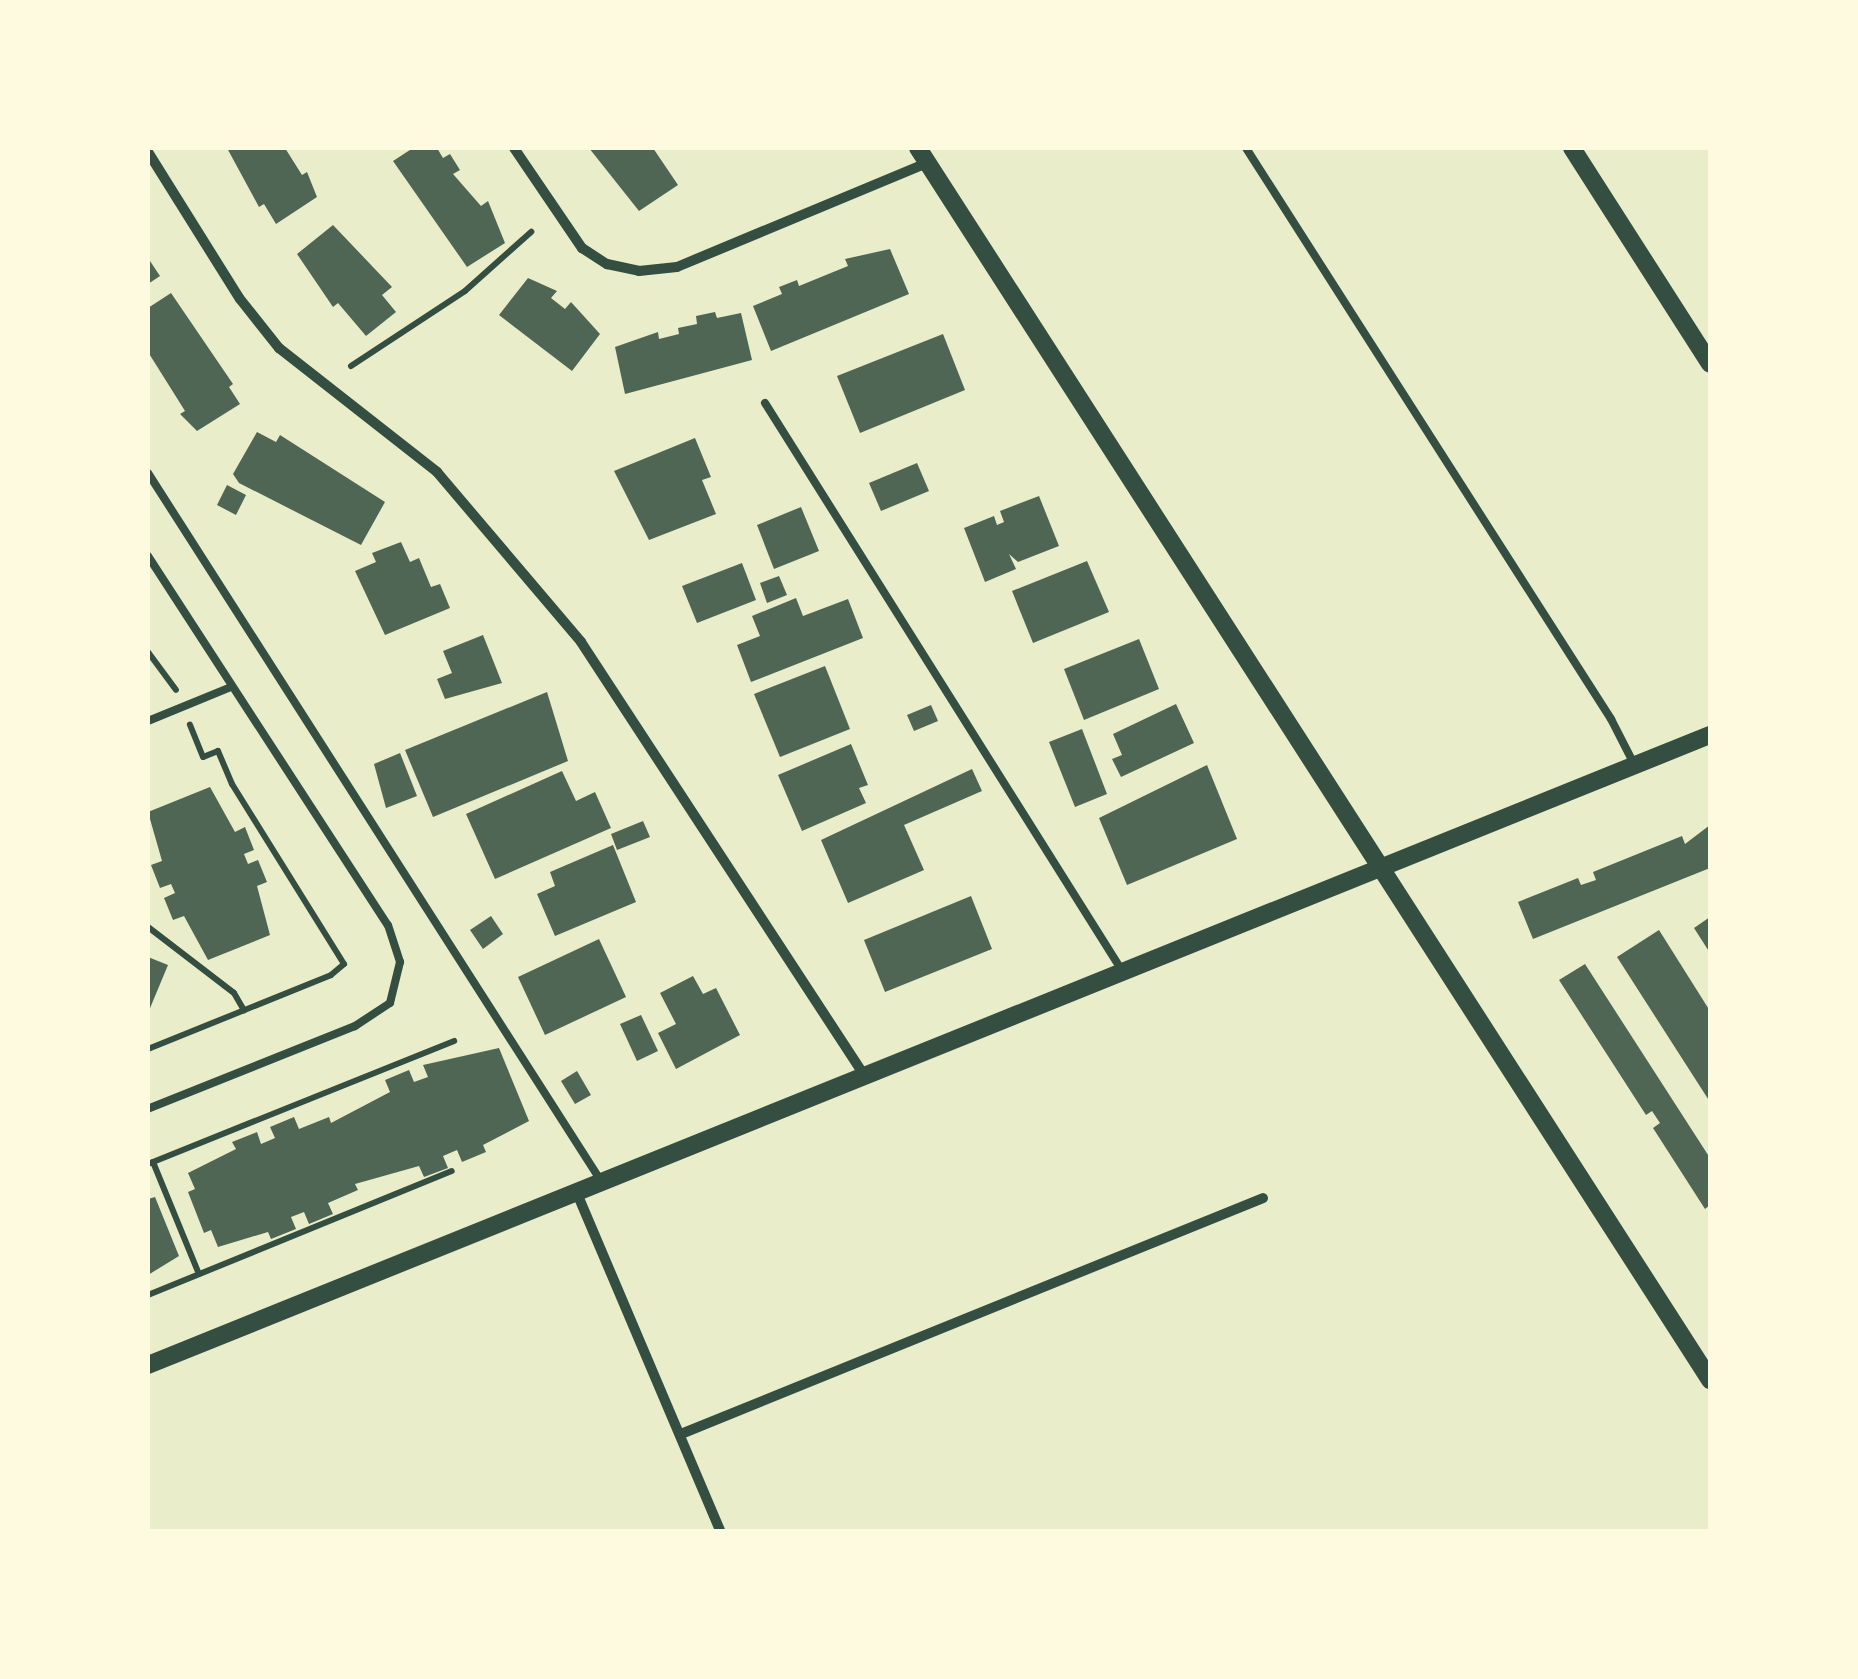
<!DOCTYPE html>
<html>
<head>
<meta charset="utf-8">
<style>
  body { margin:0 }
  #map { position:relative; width:1858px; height:1679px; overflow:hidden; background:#e9edc9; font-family:Mulish,sans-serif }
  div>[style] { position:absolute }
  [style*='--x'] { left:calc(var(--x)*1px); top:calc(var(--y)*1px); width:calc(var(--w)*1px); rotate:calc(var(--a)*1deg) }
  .building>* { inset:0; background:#4f6655 }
  .path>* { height:6px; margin:-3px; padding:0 3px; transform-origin:3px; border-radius:3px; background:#344e41 }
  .service>* { height:8px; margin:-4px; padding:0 4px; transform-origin:4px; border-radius:4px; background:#344e41 }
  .minor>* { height:10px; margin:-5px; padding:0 5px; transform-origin:5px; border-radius:5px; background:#344e41 }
  .tertiary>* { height:18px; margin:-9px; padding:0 9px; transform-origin:9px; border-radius:9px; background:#344e41 }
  span { translate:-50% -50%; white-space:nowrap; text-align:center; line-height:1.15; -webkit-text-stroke:8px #fefae0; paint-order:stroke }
  .frame { position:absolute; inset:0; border:150px solid #fefae0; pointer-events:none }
</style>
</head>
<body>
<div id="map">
  <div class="building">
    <i style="clip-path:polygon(227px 148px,285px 148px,302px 175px,307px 172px,317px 197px,276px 224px,264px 204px,259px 207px)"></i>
    <i style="clip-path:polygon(413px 148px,437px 148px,443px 158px,450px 154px,460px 170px,453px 174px,481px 206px,488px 201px,505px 243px,467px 267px,393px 161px)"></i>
    <i style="clip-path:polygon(589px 148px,653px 148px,678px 185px,639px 211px)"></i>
    <i style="clip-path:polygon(333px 225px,392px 287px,382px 295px,396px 312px,366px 336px,338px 303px,333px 307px,297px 254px)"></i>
    <i style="clip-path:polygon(890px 249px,909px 294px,771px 351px,753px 306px,782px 294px,779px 287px,797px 280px,799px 286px,848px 266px,845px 259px)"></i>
    <i style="clip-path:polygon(148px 258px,160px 276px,148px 284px)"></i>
    <i style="clip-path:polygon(528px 278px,557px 291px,551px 298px,565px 309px,571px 302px,600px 334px,572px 371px,499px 315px)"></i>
    <i style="clip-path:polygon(171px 293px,233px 384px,229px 387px,240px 404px,197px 431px,180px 414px,185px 411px,148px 352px,148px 308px)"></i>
    <i style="clip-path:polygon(715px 312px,717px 318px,741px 313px,752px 360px,625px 394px,615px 347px,658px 332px,659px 339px,679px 334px,678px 328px,697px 324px,696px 316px)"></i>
    <i style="clip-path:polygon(943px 334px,965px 390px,860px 433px,837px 376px)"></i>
    <i style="clip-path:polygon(257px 432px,276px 442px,280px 435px,385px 502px,361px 545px,239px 483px,233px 474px)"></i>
    <i style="clip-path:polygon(695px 438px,711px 477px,702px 480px,716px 514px,649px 540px,614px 471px)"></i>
    <i style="clip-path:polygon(917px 463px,929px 491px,881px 511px,869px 483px)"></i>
    <i style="clip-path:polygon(227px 485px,246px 495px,236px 515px,217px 505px)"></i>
    <i style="clip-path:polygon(1039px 496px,1059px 546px,1018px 562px,1009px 554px,1016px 569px,985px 582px,964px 528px,994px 516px,997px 525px,1004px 522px,1000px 511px)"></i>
    <i style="clip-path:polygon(801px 507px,819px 551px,774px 569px,757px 525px)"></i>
    <i style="clip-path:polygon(401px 542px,410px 562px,419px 558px,431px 587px,440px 584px,450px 608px,385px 635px,355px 571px,376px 562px,372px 553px)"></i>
    <i style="clip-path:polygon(1087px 561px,1109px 612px,1033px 643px,1012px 591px)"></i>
    <i style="clip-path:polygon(742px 563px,756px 600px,697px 623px,682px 586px)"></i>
    <i style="clip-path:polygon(779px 576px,787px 595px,767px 603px,760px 583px)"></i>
    <i style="clip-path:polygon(796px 598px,803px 616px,848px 599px,863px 638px,751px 682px,737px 645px,760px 636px,752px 616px)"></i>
    <i style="clip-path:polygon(483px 635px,502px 683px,445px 699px,437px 679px,452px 673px,443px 651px)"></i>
    <i style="clip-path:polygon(1139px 639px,1159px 689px,1084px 720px,1064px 669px)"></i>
    <i style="clip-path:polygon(825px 666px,850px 729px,780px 757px,754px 694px)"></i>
    <i style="clip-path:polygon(547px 692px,568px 761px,433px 817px,405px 750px)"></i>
    <i style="clip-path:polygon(1176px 704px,1194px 743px,1121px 777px,1112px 759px,1122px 755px,1113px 734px)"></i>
    <i style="clip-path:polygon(931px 705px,938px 721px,914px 731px,907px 715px)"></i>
    <i style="clip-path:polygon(1082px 729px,1107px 794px,1075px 807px,1049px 742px)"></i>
    <i style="clip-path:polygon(851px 744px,868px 785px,859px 788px,866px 803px,802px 831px,778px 775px)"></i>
    <i style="clip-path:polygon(400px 753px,417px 796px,386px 808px,374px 764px)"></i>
    <i style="clip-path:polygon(1207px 765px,1237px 839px,1127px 885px,1099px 818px)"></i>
    <i style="clip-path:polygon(972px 769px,982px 791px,904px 825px,924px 870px,848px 903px,821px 840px)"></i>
    <i style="clip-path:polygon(562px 771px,576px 801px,595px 792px,611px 828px,495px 879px,466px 814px)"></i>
    <i style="clip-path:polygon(210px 787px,235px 832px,245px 827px,254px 850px,244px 854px,248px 864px,258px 860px,267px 882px,257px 886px,270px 935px,208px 960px,184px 916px,173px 920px,164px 898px,175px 893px,171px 884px,160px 888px,151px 865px,162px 861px,148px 812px)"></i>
    <i style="clip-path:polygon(643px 821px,650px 837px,617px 850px,611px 834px)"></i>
    <i style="clip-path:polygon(1710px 825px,1710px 868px,1533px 939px,1518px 902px,1578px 878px,1581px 885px,1596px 880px,1593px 872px,1682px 836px,1685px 844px)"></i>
    <i style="clip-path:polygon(613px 845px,636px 902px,555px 936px,537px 894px,555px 886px,550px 872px)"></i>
    <i style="clip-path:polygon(971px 896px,992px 949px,885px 992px,864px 940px)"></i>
    <i style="clip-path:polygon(491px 916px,503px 934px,483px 949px,470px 930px)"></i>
    <i style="clip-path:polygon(1710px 917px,1710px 953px,1694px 928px)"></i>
    <i style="clip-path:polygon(1659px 930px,1710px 1011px,1710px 1102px,1617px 957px)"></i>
    <i style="clip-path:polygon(599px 939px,626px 997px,545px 1035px,518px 977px)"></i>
    <i style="clip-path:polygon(148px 957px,168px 965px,148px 1013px)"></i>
    <i style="clip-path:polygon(1585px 964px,1710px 1158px,1710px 1205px,1705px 1209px,1653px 1128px,1660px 1123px,1652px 1111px,1646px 1115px,1559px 980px)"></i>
    <i style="clip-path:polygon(693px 976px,703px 994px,716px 988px,740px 1035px,676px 1069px,658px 1033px,676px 1024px,660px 993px)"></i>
    <i style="clip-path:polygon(641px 1015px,658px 1051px,637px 1061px,620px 1024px)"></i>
    <i style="clip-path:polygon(499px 1048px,529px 1121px,483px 1145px,486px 1152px,462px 1162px,457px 1150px,443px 1156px,448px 1168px,424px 1177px,419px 1166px,355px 1184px,358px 1190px,328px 1203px,333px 1214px,309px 1224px,304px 1212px,291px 1217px,296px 1229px,271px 1239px,268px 1232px,218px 1247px,211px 1230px,204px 1233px,188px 1192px,195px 1189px,188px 1173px,236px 1149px,232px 1142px,257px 1132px,261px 1144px,275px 1138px,270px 1127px,294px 1117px,299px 1129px,329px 1117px,331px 1123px,390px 1092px,385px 1080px,409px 1070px,414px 1082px,428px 1077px,423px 1065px)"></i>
    <i style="clip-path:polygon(577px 1071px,591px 1095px,575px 1104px,561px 1081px)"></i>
    <i style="clip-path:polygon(155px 1197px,179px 1256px,148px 1275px,148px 1199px)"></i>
  </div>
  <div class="path">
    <i style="--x:351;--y:366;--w:136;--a:-33.3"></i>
    <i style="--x:465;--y:291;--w:89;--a:-41.8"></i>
    <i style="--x:148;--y:652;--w:47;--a:53.6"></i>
    <i style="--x:148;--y:927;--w:108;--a:37.5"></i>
    <i style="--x:234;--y:993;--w:20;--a:60"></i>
    <i style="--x:148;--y:1049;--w:197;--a:-22"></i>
    <i style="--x:331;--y:975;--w:17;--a:-40"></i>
    <i style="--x:344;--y:964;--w:212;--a:-121.9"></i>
    <i style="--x:232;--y:784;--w:36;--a:-113"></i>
    <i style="--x:218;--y:751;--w:16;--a:158"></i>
    <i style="--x:203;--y:757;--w:35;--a:-112"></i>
    <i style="--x:153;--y:1162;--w:121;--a:67.7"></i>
    <i style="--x:148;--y:1164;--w:330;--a:-21.9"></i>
    <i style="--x:148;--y:1295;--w:328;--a:-22.2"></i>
  </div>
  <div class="service">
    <i style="--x:1246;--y:148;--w:678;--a:57.41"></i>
    <i style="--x:1611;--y:719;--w:53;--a:62.9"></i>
    <i style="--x:765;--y:403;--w:669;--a:57.83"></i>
    <i style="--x:148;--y:473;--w:841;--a:57.39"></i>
    <i style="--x:148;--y:556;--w:440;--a:57"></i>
    <i style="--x:388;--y:925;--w:39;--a:72"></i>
    <i style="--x:400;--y:962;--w:42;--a:103.7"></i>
    <i style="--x:390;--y:1003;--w:42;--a:146.7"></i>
    <i style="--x:355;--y:1026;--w:223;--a:158.2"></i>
    <i style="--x:148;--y:721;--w:90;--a:-22.3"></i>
  </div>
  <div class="minor">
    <i style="--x:514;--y:148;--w:121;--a:55.8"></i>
    <i style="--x:582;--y:248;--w:30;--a:33"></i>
    <i style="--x:607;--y:264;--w:33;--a:12"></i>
    <i style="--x:639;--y:271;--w:38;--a:-6"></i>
    <i style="--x:677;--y:267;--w:271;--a:-22.6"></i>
    <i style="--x:148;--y:152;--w:173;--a:58"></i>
    <i style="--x:240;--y:299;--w:63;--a:51.5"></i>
    <i style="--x:279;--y:348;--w:201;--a:38.1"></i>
    <i style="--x:437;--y:472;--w:223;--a:49.7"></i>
    <i style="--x:581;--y:642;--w:517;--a:56.83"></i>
    <i style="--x:576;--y:1191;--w:371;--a:67"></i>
    <i style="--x:681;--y:1434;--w:628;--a:-22.07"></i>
  </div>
  <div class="tertiary">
    <i style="--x:918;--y:148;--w:1465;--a:57.26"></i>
    <i style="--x:1572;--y:148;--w:256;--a:57.4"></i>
    <i style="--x:148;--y:1365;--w:1684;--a:-21.97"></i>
  </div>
  <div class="frame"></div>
</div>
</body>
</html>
